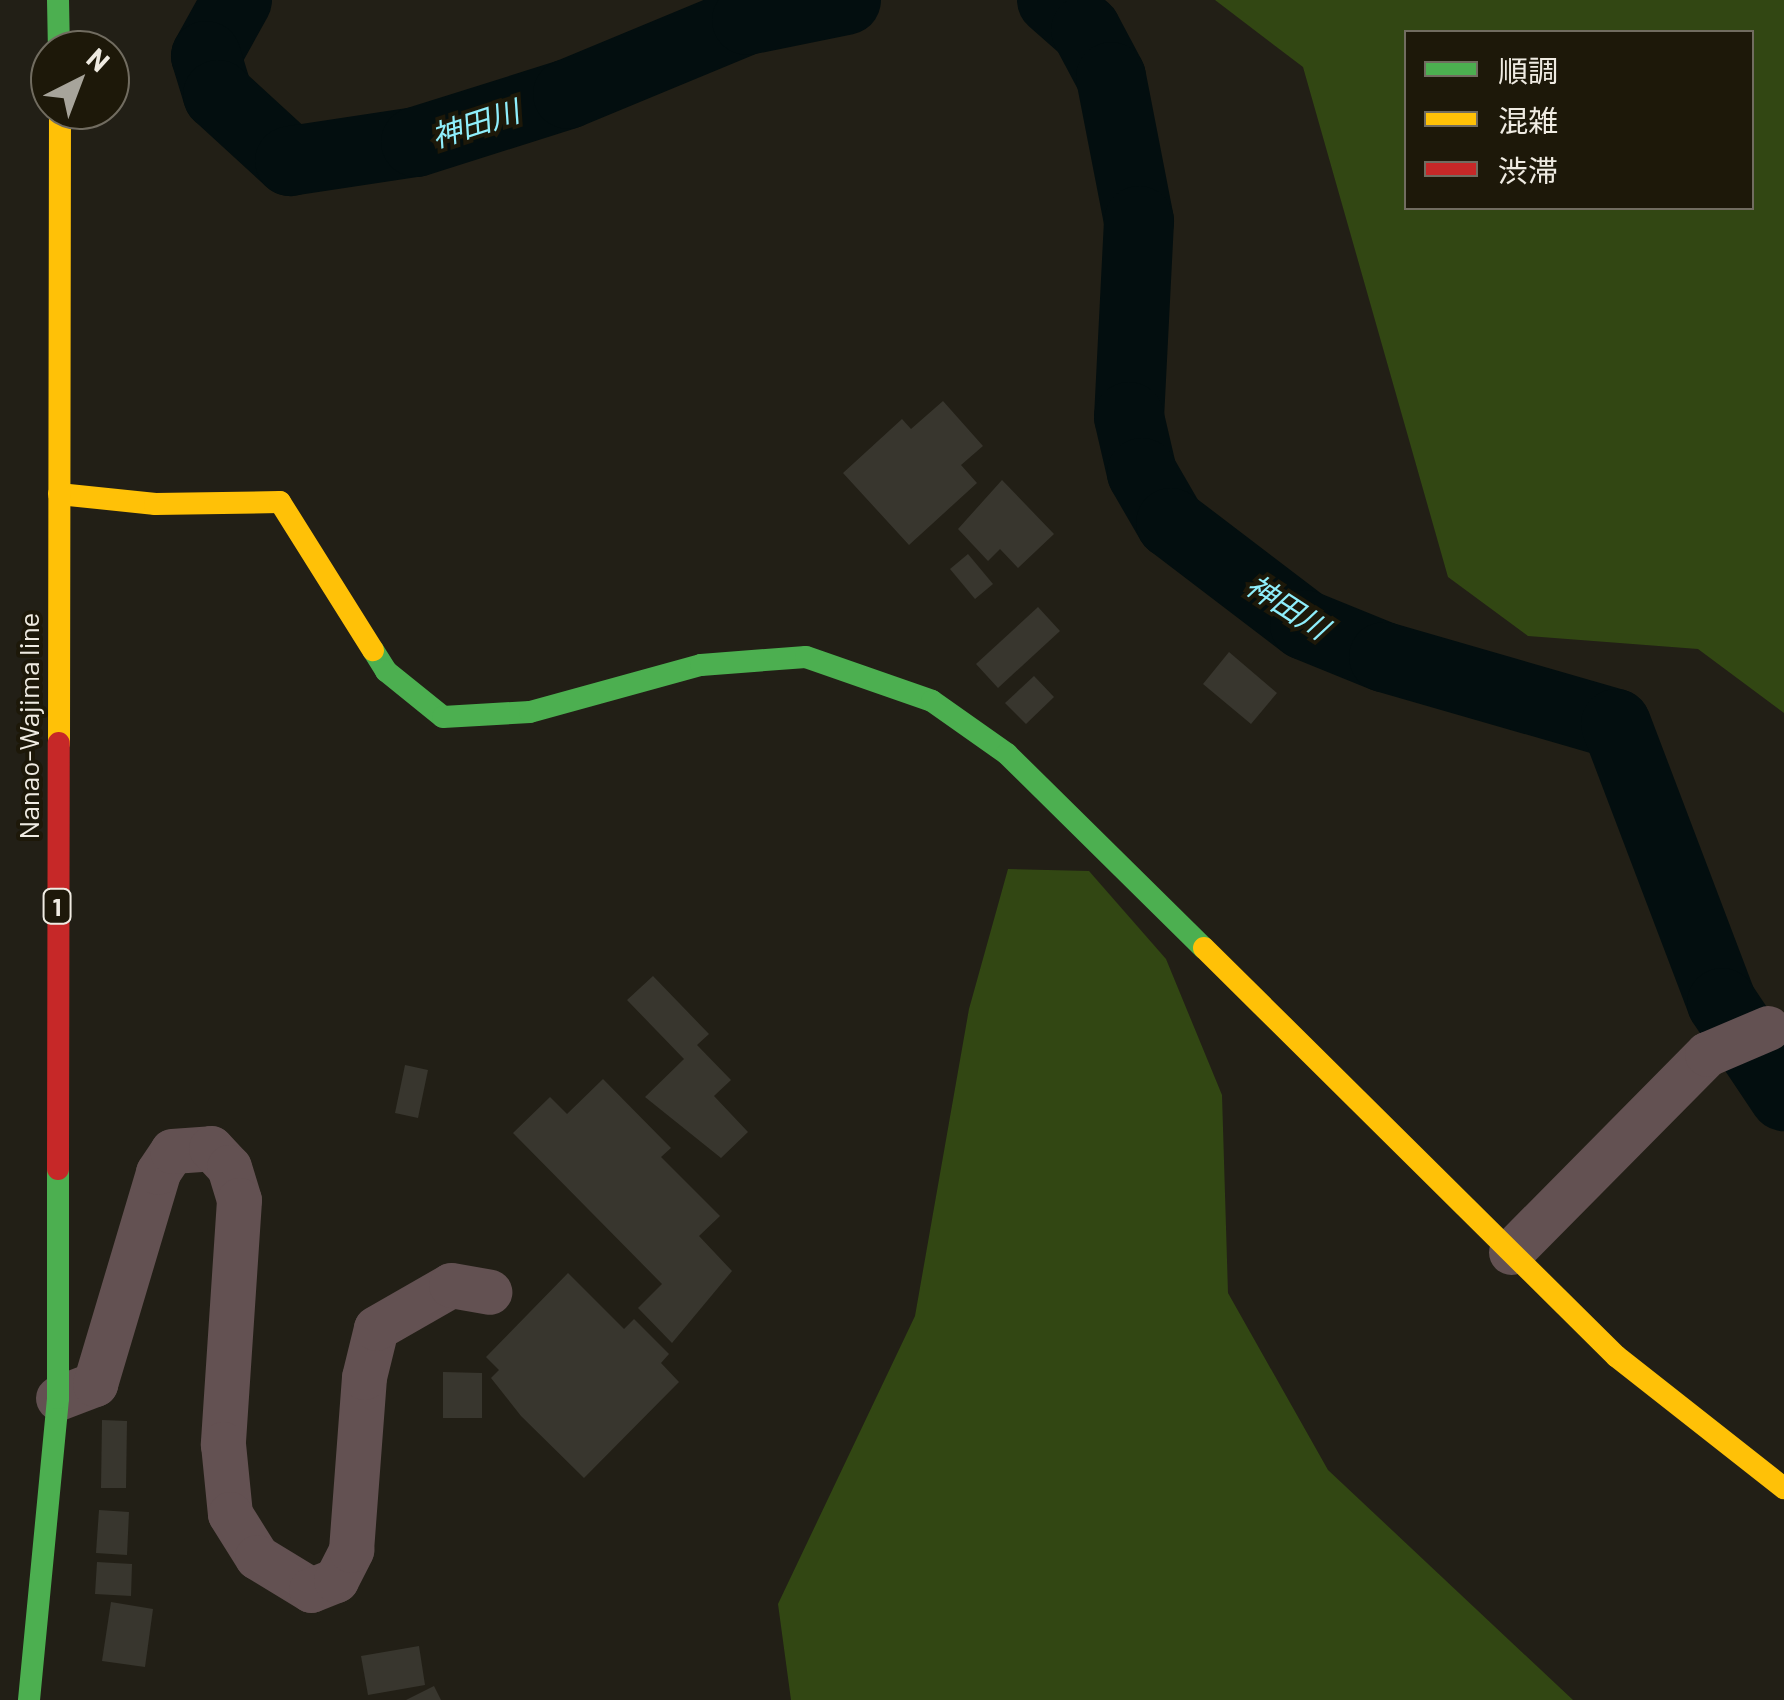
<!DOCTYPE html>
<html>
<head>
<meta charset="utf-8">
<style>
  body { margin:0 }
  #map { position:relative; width:1784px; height:1700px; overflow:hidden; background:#221f16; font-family:Barlow,"Noto Sans JP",sans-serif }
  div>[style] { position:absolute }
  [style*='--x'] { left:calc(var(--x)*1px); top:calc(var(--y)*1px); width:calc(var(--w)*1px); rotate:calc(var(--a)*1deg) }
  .green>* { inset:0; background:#324713 }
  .river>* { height:70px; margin:-35px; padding:0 35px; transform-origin:35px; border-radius:35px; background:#030e0f }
  .building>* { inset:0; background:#38362e }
  .street>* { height:45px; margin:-22.5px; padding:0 22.5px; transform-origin:22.5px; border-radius:22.5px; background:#635152 }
  .fast>* { height:22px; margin:-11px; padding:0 11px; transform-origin:11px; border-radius:11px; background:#4caf50 }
  .slow>* { height:22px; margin:-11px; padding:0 11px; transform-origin:11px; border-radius:11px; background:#ffc107 }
  .jam>* { height:22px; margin:-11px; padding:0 11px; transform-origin:11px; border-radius:11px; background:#c62828 }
  span { translate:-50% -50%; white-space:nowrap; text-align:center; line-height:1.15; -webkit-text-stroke:8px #1d1809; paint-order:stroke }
  .shield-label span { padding:2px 8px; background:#1d1809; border:2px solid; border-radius:8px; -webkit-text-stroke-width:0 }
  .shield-label { font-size:25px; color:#efebe2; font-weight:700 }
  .street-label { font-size:28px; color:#efebe2 }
  .water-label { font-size:30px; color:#8feefb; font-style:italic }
  .legend { position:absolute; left:1404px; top:30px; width:350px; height:180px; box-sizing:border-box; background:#1d1809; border:2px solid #716c60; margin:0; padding:12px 18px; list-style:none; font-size:30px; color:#efebe2 }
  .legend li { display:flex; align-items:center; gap:20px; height:50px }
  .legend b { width:50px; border:2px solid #716c60 }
  .north { position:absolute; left:30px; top:30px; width:100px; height:100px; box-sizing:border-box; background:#1d1809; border:2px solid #716c60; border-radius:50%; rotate:42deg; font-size:28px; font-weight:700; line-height:40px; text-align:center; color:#efebe2 }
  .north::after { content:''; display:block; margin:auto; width:35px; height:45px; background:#a7a49b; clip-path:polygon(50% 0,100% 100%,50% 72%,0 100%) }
</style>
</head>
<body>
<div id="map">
  <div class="green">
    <i style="clip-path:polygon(evenodd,1215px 0,1784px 0,1784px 713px,1698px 649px,1528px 636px,1448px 577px,1303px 67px,1215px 0,1406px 32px,1752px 32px,1752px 208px,1406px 208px,1406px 32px)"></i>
    <i style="clip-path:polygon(1008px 869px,1089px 871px,1166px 959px,1222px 1095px,1228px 1293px,1328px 1470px,1573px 1700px,791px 1700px,778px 1604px,915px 1316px,969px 1009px)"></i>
  </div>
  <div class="river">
    <i style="--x:237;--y:0;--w:64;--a:119"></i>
    <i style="--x:206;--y:56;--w:41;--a:72.9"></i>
    <i style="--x:218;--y:95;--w:98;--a:42.5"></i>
    <i style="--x:290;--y:161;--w:127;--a:-8.6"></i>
    <i style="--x:416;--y:142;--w:159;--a:-17.5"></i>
    <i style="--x:568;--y:94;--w:194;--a:-22.5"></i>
    <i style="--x:747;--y:20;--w:101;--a:-11.4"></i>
    <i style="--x:1052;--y:0;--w:45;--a:41.4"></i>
    <i style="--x:1086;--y:30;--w:53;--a:62"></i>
    <i style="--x:1111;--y:77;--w:147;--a:79"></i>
    <i style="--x:1139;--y:221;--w:196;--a:92.9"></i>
    <i style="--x:1129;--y:417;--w:57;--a:76.9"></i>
    <i style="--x:1142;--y:473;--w:58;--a:59.9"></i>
    <i style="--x:1171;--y:523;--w:168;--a:37.3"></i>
    <i style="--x:1305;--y:625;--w:85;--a:22.1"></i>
    <i style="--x:1384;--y:657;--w:241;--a:16.1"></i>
    <i style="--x:1616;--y:724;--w:298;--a:69.2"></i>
    <i style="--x:1722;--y:1003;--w:112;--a:56.3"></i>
  </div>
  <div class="building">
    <i style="clip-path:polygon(943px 401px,983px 446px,961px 465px,977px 483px,909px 545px,843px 473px,902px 419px,911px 429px)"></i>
    <i style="clip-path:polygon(1002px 480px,1054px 534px,1018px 568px,1000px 549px,988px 561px,958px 529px)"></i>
    <i style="clip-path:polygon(968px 554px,993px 584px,975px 599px,950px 569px)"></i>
    <i style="clip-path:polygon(1038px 607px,1060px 631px,998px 688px,976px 664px)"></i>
    <i style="clip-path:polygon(1229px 652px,1277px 693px,1251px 724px,1203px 684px)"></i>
    <i style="clip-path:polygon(1034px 676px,1054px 697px,1026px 724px,1005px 703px)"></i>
    <i style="clip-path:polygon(653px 976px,709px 1034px,697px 1045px,731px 1080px,714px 1096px,748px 1132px,721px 1158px,645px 1097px,684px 1059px,627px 1000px)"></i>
    <i style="clip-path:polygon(405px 1065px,428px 1070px,418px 1118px,395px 1113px)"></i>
    <i style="clip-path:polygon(603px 1079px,671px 1148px,661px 1157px,720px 1216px,699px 1236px,732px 1271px,672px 1343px,638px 1308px,662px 1284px,513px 1133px,550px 1097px,567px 1114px)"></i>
    <i style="clip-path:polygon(568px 1273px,624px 1329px,634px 1319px,669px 1354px,661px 1363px,679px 1382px,584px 1478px,521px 1416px,491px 1378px,499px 1370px,486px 1357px)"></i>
    <i style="clip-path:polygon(443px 1372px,482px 1373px,482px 1418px,443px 1418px)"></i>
    <i style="clip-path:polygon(102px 1420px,127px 1421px,126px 1488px,101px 1488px)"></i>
    <i style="clip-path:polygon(99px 1510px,129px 1512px,127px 1555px,96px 1553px)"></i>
    <i style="clip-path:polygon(97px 1562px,132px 1564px,131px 1596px,95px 1594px)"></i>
    <i style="clip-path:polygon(111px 1602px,153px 1609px,145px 1667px,102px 1661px)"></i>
    <i style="clip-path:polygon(419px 1646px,425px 1685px,368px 1695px,361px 1656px)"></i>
    <i style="clip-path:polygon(434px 1686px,441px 1700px,406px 1700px)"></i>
  </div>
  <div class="street">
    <i style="--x:1511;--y:1252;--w:279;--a:-45.3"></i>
    <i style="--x:1707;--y:1054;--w:66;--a:-23.1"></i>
    <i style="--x:58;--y:1398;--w:40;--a:-21"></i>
    <i style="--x:95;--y:1384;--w:221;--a:-73.4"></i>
    <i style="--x:158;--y:1172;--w:25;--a:-56"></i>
    <i style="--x:172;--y:1151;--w:39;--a:-4"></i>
    <i style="--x:211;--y:1148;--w:26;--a:47"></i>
    <i style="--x:229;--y:1167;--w:34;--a:73"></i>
    <i style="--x:239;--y:1200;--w:245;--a:93.8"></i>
    <i style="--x:223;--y:1444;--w:70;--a:84.3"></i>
    <i style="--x:230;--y:1514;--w:51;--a:57.9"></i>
    <i style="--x:257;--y:1557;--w:63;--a:31.4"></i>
    <i style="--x:311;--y:1590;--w:27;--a:-22"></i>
    <i style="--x:336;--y:1580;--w:34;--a:-63"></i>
    <i style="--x:351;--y:1550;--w:173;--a:-85.7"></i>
    <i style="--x:364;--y:1377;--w:50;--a:-76.2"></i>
    <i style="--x:376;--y:1328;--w:86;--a:-29.8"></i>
    <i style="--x:451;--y:1285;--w:39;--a:10"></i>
  </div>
  <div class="fast">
    <i style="--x:58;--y:0;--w:50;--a:88.9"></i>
    <i style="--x:373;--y:650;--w:25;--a:58"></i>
    <i style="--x:386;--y:671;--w:73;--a:38.9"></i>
    <i style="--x:443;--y:717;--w:87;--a:-3.3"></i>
    <i style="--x:530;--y:712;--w:177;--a:-15.4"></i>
    <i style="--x:701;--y:665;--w:105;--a:-4.4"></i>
    <i style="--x:806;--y:657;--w:133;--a:19.2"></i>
    <i style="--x:932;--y:701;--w:92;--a:35.2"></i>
    <i style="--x:1007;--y:754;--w:276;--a:44.6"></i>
    <i style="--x:29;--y:1700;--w:303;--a:-84.5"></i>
    <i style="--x:58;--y:1398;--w:229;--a:-90"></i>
  </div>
  <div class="slow">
    <i style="--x:59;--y:494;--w:97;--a:5.9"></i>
    <i style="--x:155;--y:504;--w:125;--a:-0.9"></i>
    <i style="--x:280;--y:502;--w:175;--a:57.9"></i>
    <i style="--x:59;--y:743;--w:633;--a:-89.91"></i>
    <i style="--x:1204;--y:948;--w:580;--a:44.72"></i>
    <i style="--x:1616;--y:1356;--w:214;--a:38.2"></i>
  </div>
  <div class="jam">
    <i style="--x:58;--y:1169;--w:426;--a:-89.9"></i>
  </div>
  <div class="shield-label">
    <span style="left:57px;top:906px">1</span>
  </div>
  <div class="street-label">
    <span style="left:28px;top:726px;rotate:-90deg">Nanao-Wajima line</span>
  </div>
  <div class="water-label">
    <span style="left:475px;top:123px;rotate:-18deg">神田川</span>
    <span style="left:1288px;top:606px;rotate:33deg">神田川</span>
  </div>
  <ul class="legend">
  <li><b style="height:12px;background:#4caf50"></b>順調</li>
  <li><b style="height:12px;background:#ffc107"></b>混雑</li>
  <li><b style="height:12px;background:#c62828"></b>渋滞</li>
  </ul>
  <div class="north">N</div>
</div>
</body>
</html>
